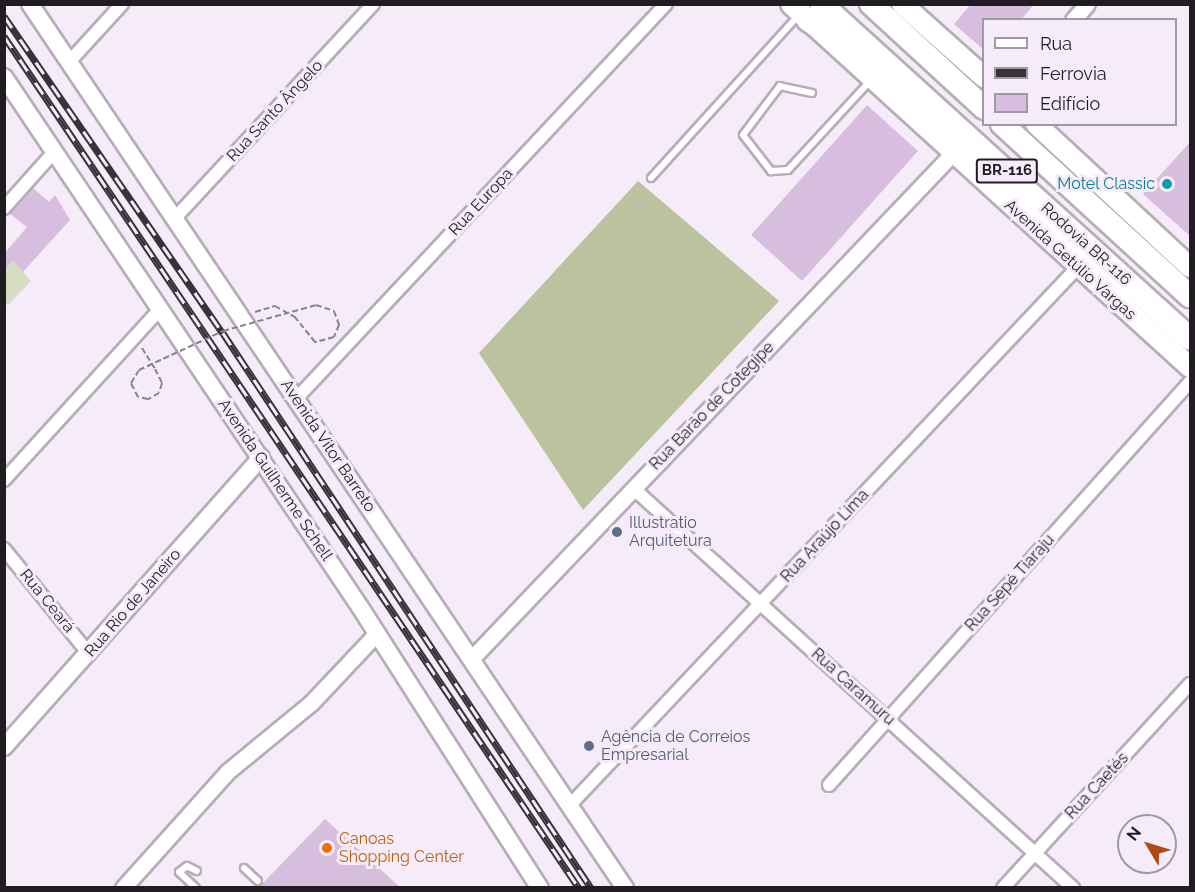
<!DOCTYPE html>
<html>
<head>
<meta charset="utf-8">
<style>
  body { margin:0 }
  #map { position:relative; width:1195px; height:892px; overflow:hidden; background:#f6ecf9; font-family:Raleway,sans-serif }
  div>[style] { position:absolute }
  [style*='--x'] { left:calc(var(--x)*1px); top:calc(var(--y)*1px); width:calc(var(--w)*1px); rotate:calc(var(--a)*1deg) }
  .green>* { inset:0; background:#d7ddc2 }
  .forest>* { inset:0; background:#bbc39e }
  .building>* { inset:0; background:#d8bede }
  .path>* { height:2px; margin-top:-1px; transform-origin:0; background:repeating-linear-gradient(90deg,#89828b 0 6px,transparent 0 9px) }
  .roads { filter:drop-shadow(2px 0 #b7adb9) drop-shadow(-2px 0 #b7adb9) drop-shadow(0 2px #b7adb9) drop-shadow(0 -2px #b7adb9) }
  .service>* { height:6px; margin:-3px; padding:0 3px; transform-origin:3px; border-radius:3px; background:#fff }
  .minor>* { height:12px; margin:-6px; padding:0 6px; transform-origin:6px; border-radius:6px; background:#fff }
  .tertiary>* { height:15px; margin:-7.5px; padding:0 7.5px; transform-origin:7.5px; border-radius:7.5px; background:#fff }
  .secondary>* { height:16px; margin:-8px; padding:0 8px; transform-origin:8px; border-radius:8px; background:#fff }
  .primary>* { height:20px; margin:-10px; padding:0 10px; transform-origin:10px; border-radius:10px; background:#fff }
  .motorway>* { height:22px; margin:-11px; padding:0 11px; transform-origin:11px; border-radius:11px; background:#fff }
  .rail>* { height:7px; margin-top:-3.5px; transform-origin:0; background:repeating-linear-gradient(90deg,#f6ecf9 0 14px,#383339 0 28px); box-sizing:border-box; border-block:2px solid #383339 }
  .path-bridge>* { height:2px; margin-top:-1px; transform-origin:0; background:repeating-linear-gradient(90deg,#89828b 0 6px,transparent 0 9px) }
  .dots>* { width:16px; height:16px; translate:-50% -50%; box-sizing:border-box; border:3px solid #f6ecf9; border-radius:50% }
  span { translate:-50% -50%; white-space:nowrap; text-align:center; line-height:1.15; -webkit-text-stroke:6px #f6ecf9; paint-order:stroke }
  .shield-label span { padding:2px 4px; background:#f6ecf9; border:2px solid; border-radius:4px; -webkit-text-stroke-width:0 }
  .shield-label { font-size:15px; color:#201c21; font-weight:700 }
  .street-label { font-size:16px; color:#201c21 }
  .culture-label { font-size:16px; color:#0d838f }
  .right { translate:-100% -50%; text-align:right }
  .service-label { font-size:16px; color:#4e5e75 }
  .left { translate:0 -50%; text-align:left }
  .food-label { font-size:16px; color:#c56008 }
  .frame { position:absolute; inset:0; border:6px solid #201c21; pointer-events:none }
  .legend { position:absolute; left:982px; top:18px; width:195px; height:108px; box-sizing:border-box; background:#f6ecf9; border:2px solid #a099a3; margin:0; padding:8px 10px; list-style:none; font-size:18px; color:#201c21 }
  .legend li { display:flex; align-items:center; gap:12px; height:30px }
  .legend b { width:30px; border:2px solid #a099a3 }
  .north { position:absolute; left:1117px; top:814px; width:60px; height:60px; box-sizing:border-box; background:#f6ecf9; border:2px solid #a099a3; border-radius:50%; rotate:308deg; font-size:16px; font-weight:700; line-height:24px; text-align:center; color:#201c21 }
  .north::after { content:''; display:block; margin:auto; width:21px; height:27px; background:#ae4918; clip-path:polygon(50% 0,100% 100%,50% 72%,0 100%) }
</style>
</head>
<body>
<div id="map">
  <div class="green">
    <i style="clip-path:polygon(4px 251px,31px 281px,8px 305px,5px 302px)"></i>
  </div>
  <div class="forest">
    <i style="clip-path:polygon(638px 181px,779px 301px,583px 510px,479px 353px)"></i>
  </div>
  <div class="building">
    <i style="clip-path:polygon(971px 4px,1034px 4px,1021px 20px,984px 20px,984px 50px,954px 24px)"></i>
    <i style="clip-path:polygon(867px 105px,918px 151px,802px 281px,751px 235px)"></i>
    <i style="clip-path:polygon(1191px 141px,1191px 237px,1143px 194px)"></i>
    <i style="clip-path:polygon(33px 188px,49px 202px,55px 195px,70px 220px,23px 272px,13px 261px,4px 270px,4px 254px,27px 227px,10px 214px)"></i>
    <i style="clip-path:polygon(325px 819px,401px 888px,258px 888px)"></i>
  </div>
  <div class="path">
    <i style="--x:255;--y:312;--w:21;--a:-17"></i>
    <i style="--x:275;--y:306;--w:23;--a:29"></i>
    <i style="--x:142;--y:348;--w:25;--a:58"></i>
  </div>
  <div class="roads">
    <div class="service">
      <i style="--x:812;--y:93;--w:33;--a:-168"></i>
      <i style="--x:780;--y:86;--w:61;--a:127.1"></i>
      <i style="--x:743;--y:135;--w:46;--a:52.1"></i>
      <i style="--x:771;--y:171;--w:17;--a:-3"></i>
      <i style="--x:788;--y:170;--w:122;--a:-47.3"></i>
      <i style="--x:651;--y:178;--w:219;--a:-47.8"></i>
      <i style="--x:244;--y:868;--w:19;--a:43"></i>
      <i style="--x:196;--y:888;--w:23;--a:-137"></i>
      <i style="--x:179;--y:872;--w:10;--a:-37"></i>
      <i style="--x:187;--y:866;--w:11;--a:27"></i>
    </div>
    <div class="minor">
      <i style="--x:69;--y:62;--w:79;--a:-47.6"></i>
      <i style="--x:4;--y:208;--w:76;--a:-48.2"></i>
      <i style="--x:176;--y:217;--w:290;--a:-47.2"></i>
      <i style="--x:296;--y:399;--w:541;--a:-46.87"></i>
      <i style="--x:4;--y:480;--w:231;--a:-47.6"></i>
      <i style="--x:633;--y:488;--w:595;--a:42.27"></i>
      <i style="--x:4;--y:549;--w:135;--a:51"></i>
      <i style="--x:829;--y:785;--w:541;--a:-48.15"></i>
      <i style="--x:571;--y:804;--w:739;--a:-46.65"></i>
      <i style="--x:1003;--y:888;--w:277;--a:-47.5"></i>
    </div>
    <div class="tertiary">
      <i style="--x:1073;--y:20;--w:21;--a:-49"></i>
      <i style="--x:473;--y:657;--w:693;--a:-46.4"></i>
      <i style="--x:123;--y:888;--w:156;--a:-48.1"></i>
      <i style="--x:227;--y:772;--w:109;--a:-39.4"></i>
      <i style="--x:311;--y:703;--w:96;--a:-46.7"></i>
    </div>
    <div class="secondary">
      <i style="--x:30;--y:4;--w:1066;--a:56.06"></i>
      <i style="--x:4;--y:77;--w:638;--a:56.11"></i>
      <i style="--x:360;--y:607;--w:334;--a:57.4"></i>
      <i style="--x:4;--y:747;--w:387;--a:-48.4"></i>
    </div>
    <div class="primary">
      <i style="--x:791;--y:4;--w:539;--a:42.3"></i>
      <i style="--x:902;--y:4;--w:110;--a:41.7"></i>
      <i style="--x:1036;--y:124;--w:210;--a:42.9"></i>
    </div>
    <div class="motorway">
      <i style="--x:821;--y:4;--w:498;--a:42.2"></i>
      <i style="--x:871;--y:4;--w:154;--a:42.6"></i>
      <i style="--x:808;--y:20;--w:59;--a:33.1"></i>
      <i style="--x:1002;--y:124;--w:255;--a:42.5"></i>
    </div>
  </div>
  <div class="rail">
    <i style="--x:4;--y:16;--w:385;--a:55.4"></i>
    <i style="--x:223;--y:333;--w:666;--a:56.45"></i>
    <i style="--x:4;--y:36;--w:1028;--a:55.99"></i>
  </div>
  <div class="path-bridge">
    <i style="--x:155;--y:369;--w:16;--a:63"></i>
    <i style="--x:162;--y:383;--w:10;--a:107"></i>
    <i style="--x:159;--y:393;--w:13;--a:151"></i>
    <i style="--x:148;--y:399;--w:10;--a:-169"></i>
    <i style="--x:138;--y:397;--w:16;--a:-117"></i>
    <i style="--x:131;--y:383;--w:15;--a:-58"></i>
    <i style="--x:139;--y:370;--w:93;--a:-24.9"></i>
    <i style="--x:223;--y:331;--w:97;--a:-15.6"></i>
    <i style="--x:316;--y:305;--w:19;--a:18"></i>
    <i style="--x:334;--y:311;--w:15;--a:70"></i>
    <i style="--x:339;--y:325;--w:13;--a:113"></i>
    <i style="--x:334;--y:337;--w:20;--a:165"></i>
    <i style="--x:315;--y:342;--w:32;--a:-129"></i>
  </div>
  <div class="dots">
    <i style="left:1167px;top:184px;background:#0f9aa8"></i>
    <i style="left:617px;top:532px;background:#5c6f8a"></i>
    <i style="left:589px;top:746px;background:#5c6f8a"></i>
    <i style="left:327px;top:848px;background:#e8710a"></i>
  </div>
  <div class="shield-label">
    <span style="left:1007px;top:171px">BR-116</span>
  </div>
  <div class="street-label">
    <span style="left:275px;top:111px;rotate:-47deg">Rua Santo Ângelo</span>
    <span style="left:481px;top:202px;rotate:-47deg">Rua Europa</span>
    <span style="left:1086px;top:244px;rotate:42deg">Rodovia BR-116</span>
    <span style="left:1070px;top:260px;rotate:42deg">Avenida Getúlio Vargas</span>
    <span style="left:712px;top:406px;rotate:-46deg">Rua Barão de Cotegipe</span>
    <span style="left:328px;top:446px;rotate:56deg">Avenida Vitor Barreto</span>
    <span style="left:275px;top:480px;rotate:56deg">Avenida Guilherme Schell</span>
    <span style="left:825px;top:536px;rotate:-47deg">Rua Araújo Lima</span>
    <span style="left:1010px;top:583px;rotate:-48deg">Rua Sepé Tiaraju</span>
    <span style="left:47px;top:601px;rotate:51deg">Rua Ceará</span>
    <span style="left:133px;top:603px;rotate:-49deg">Rua Rio de Janeiro</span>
    <span style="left:853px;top:687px;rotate:42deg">Rua Caramuru</span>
    <span style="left:1097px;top:786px;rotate:-47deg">Rua Caetés</span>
  </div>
  <div class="culture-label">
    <span class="right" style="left:1155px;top:184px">Motel Classic</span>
  </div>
  <div class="service-label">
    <span class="left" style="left:629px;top:532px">Illustratio<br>Arquitetura</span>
    <span class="left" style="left:601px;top:746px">Agência de Correios<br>Empresarial</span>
  </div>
  <div class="food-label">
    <span class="left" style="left:339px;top:848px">Canoas<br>Shopping Center</span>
  </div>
  <div class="frame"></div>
  <ul class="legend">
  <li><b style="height:8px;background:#fff"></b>Rua</li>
  <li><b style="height:8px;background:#383339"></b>Ferrovia</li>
  <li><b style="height:16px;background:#d8bede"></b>Edifício</li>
  </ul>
  <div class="north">N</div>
</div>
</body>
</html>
